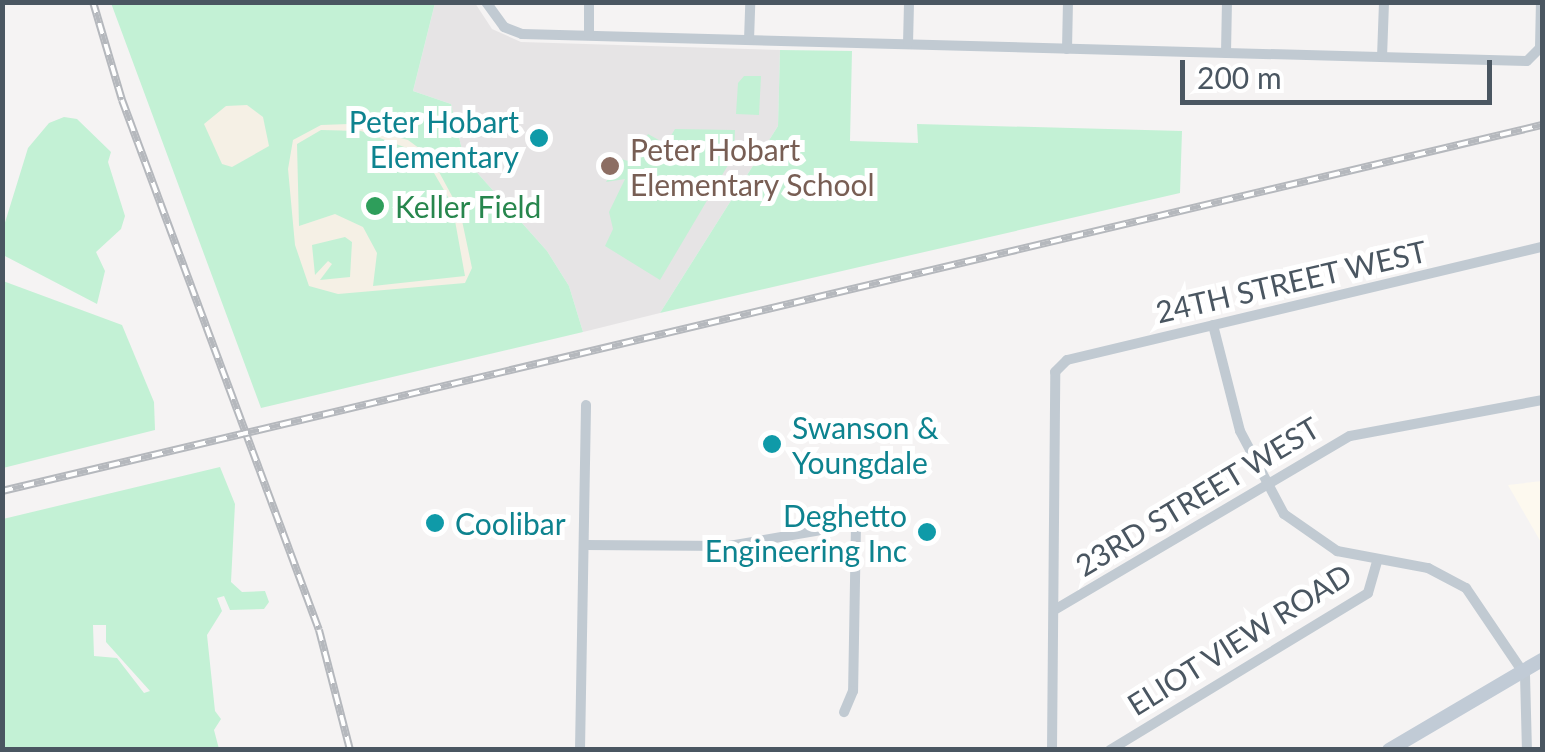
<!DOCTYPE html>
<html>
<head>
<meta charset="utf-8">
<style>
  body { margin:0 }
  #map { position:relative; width:1545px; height:752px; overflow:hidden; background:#f5f3f3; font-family:Lato,sans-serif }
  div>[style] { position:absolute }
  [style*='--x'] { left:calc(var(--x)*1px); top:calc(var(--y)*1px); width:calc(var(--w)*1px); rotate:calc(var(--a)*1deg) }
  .commercial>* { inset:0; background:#fdf9ef }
  .education>* { inset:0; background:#e6e4e5 }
  .green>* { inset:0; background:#c3f1d5 }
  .sand>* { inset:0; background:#f5f0e5 }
  .street>* { height:10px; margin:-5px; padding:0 5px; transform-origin:5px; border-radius:5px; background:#c1cad2 }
  .secondary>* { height:14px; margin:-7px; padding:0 7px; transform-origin:7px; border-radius:7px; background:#c1cbd6 }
  .rail>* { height:8px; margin-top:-4px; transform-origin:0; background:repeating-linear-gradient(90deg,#fff 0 11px,#b5b8bd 0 22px); box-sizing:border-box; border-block:2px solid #b5b8bd }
  .dots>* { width:28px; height:28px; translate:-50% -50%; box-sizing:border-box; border:5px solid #fff; border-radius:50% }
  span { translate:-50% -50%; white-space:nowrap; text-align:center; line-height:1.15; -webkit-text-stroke:10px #fff; paint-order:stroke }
  .culture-label { font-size:30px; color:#0d838f }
  .right { translate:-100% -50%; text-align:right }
  .left { translate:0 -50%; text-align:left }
  .education-label { font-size:30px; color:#785e54 }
  .leisure-label { font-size:30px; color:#27864d }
  .street-label { font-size:30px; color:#4a5661 }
  .frame { position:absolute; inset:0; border:5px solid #4a5661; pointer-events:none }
  .scale { position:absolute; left:1180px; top:60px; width:312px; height:45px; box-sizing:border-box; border:5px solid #4a5661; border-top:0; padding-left:12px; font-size:30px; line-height:35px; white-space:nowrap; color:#4a5661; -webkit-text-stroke:8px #fff; paint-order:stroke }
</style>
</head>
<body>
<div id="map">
  <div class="commercial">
    <i style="clip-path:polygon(1542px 481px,1542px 544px,1508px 485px)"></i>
  </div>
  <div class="education">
    <i style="clip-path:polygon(435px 3px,475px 3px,492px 29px,521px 42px,780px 50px,778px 126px,660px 313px,583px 332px,569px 286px,547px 251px,464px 158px,451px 104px,413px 91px)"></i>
  </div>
  <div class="green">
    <i style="clip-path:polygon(111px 3px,435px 3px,413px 91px,451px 104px,464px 158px,547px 251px,569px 286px,583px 332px,261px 408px)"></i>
    <i style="clip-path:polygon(780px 50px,852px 51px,850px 141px,918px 143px,917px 124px,1182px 131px,1180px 193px,660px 313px,778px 126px)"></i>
    <i style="clip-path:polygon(744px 76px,761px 76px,759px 115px,736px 114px,738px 83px)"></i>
    <i style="clip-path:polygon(64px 117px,77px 119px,111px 152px,108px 162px,125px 216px,121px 229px,96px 252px,105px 271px,97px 304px,3px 255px,3px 229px,28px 148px,49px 123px)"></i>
    <i style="clip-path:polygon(675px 129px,735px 130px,734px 155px,660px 280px,605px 246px,613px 229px,609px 212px,625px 179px,606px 182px,621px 159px,632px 162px,648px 134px,666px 144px)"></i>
    <i style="clip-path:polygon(3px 281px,122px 325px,154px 402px,155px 430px,3px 468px)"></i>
    <i style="clip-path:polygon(evenodd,220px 467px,235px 504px,231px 582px,242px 592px,265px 591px,269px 602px,264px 609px,230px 610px,224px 596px,217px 598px,222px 611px,207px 635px,215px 711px,221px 719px,214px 730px,219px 749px,3px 749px,3px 519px,220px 467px,93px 625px,106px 625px,106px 642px,150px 691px,144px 693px,117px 658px,94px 656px,93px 625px)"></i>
  </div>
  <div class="sand">
    <i style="clip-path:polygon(247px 105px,263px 117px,269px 146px,232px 167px,222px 164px,204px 124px,226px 106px)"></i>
    <i style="clip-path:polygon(evenodd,349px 124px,408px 140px,431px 157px,460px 211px,472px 268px,465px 283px,338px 294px,309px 286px,295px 245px,288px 169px,293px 140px,321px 125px,349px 124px,321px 130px,361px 131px,423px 154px,452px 204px,465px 276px,373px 286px,377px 253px,363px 227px,335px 214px,299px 226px,297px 144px,321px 130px,349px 124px,345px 237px,352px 242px,350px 277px,320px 280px,332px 264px,328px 261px,315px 275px,312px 245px,345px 237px)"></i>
  </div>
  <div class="street">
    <i style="--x:486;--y:2;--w:31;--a:54"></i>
    <i style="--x:504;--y:27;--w:19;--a:21"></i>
    <i style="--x:522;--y:34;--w:1005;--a:1.54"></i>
    <i style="--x:1527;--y:61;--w:18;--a:-45"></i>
    <i style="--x:1540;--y:48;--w:46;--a:-88.8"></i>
    <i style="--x:589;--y:35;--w:33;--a:-90"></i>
    <i style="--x:749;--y:40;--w:38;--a:-88"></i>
    <i style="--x:908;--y:44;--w:42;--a:-88.6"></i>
    <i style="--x:1067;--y:49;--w:47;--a:-88.8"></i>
    <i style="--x:1226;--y:53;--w:51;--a:-88.9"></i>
    <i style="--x:1382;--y:57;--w:55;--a:-87.9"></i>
    <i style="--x:1213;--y:325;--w:109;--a:75.7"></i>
    <i style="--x:1240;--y:431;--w:94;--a:62.1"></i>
    <i style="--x:1284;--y:514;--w:65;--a:34.9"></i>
    <i style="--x:1337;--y:551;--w:93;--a:10.6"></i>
    <i style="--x:1428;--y:568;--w:43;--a:27.8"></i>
    <i style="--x:1466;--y:588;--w:105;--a:55.9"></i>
    <i style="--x:1525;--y:675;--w:75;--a:88.5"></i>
    <i style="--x:585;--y:545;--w:144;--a:0.4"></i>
    <i style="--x:729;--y:546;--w:129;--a:-9.8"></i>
    <i style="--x:856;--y:524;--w:167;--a:91"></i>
    <i style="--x:853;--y:691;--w:23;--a:113"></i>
    <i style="--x:1056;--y:609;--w:341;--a:-30.5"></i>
    <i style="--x:1350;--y:436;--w:195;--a:-10.6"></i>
    <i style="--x:580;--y:750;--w:345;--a:-89"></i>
    <i style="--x:1052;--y:750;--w:378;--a:-89.5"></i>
    <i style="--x:1055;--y:372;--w:17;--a:-45"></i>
    <i style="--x:1067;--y:360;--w:488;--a:-13.4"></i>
    <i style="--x:1110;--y:750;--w:302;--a:-31.3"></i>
    <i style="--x:1368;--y:593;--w:35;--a:-74"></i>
  </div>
  <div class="secondary">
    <i style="--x:1389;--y:750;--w:178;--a:-30.5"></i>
  </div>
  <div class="rail">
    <i style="--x:93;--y:2;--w:102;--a:73.5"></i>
    <i style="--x:122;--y:100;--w:565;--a:69.61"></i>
    <i style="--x:319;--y:630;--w:124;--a:75.5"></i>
    <i style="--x:2;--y:491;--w:1583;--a:-13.37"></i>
  </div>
  <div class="dots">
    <i style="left:539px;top:138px;background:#0f9aa8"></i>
    <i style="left:610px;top:166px;background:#8d6e63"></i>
    <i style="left:375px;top:206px;background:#2e9e5b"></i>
    <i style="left:772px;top:444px;background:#0f9aa8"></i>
    <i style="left:435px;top:523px;background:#0f9aa8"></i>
    <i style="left:927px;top:532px;background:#0f9aa8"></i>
  </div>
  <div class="culture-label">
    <span class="right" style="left:519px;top:138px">Peter Hobart<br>Elementary</span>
    <span class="left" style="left:792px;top:444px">Swanson &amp;<br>Youngdale</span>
    <span class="right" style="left:907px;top:532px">Deghetto<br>Engineering Inc</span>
    <span class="left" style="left:455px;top:523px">Coolibar</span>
  </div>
  <div class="education-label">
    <span class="left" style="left:630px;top:166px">Peter Hobart<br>Elementary School</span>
  </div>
  <div class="leisure-label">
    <span class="left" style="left:395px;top:206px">Keller Field</span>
  </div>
  <div class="street-label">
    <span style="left:1291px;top:281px;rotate:-13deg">24TH STREET WEST</span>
    <span style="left:1197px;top:496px;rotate:-31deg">23RD STREET WEST</span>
    <span style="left:1239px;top:639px;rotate:-32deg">ELIOT VIEW ROAD</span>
  </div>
  <div class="frame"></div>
  <div class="scale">200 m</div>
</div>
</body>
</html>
